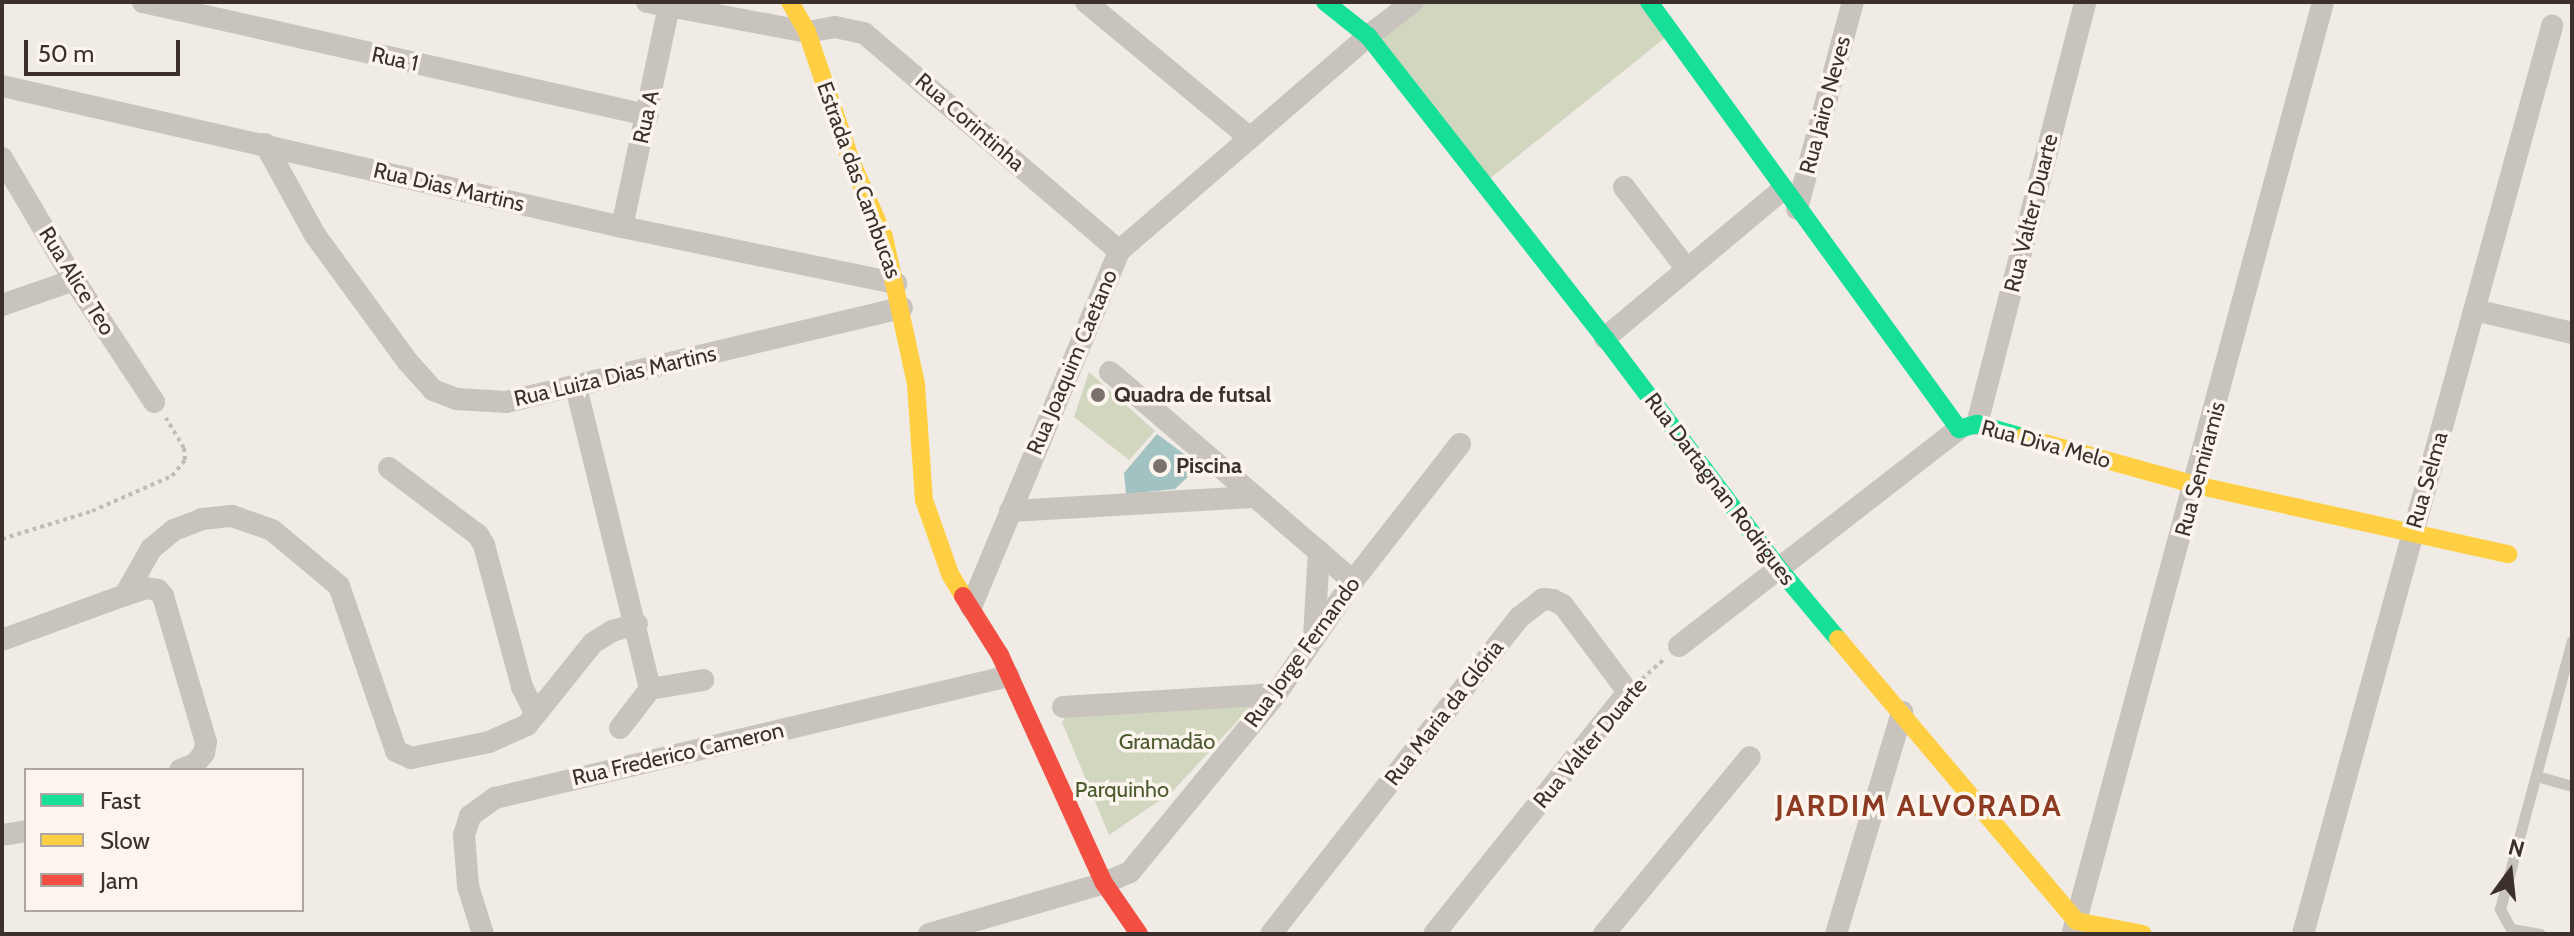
<!DOCTYPE html>
<html>
<head>
<meta charset="utf-8">
<style>
  body { margin:0 }
  #map { position:relative; width:2574px; height:936px; overflow:hidden; background:#f0ebe5; font-family:Cabin,sans-serif }
  div>[style] { position:absolute }
  [style*='--x'] { left:calc(var(--x)*1px); top:calc(var(--y)*1px); width:calc(var(--w)*1px); rotate:calc(var(--a)*1deg) }
  .green>* { inset:0; background:#d1d6bf }
  .water>* { inset:0; background:#a1c2c1 }
  .path>* { height:4px; margin-top:-2px; transform-origin:0; background:repeating-linear-gradient(90deg,#c2bbb6 0 4px,transparent 0 8px) }
  .lane>* { height:11px; margin:-5.5px; padding:0 5.5px; transform-origin:5.5px; border-radius:5.5px; background:#c9c3be }
  .street>* { height:22px; margin:-11px; padding:0 11px; transform-origin:11px; border-radius:11px; background:#c9c3be }
  .fast>* { height:18px; margin:-9px; padding:0 9px; transform-origin:9px; border-radius:9px; background:#16e098 }
  .slow>* { height:18px; margin:-9px; padding:0 9px; transform-origin:9px; border-radius:9px; background:#ffcf43 }
  .jam>* { height:18px; margin:-9px; padding:0 9px; transform-origin:9px; border-radius:9px; background:#f24e42 }
  .dots>* { width:22px; height:22px; translate:-50% -50%; box-sizing:border-box; border:4px solid #fbf5ee; border-radius:50% }
  span { translate:-50% -50%; white-space:nowrap; text-align:center; line-height:1.15; -webkit-text-stroke:7px #fbf5ee; paint-order:stroke }
  .street-label { font-size:22px; color:#3b302b }
  .poi-label { font-size:22px; color:#3b302b; font-weight:700 }
  .left { translate:0 -50%; text-align:left }
  .park-label { font-size:22px; color:#4a5a2e }
  .district-label { font-size:30px; color:#8c3b22; font-weight:700; letter-spacing:2px }
  .frame { position:absolute; inset:0; border:4px solid #3b302b; pointer-events:none }
  .legend { position:absolute; left:24px; top:768px; width:280px; height:144px; box-sizing:border-box; background:#fbf5ee; border:2px solid #aea6a0; margin:0; padding:10px 14px; list-style:none; font-size:24px; color:#3b302b }
  .legend li { display:flex; align-items:center; gap:16px; height:40px }
  .legend b { width:40px; border:2px solid #aea6a0 }
  .north { position:absolute; left:2470px; top:832px; width:80px; height:80px; -webkit-text-stroke:6px #fbf5ee; paint-order:stroke; rotate:15deg; font-size:22px; font-weight:700; line-height:32px; text-align:center; color:#3b302b }
  .north::after { content:''; display:block; margin:auto; width:28px; height:36px; background:#3b302b; clip-path:polygon(50% 0,100% 100%,50% 72%,0 100%) }
  .scale { position:absolute; left:24px; top:40px; width:156px; height:36px; box-sizing:border-box; border:4px solid #3b302b; border-top:0; padding-left:10px; font-size:24px; line-height:28px; white-space:nowrap; color:#3b302b; -webkit-text-stroke:6px #fbf5ee; paint-order:stroke }
</style>
</head>
<body>
<div id="map">
  <div class="green">
    <i style="clip-path:polygon(1413px 2px,1649px 2px,1671px 33px,1483px 184px,1368px 36px)"></i>
    <i style="clip-path:polygon(1089px 372px,1155px 431px,1129px 460px,1074px 417px)"></i>
    <i style="clip-path:polygon(1253px 704px,1172px 792px,1109px 835px,1062px 722px,1071px 711px)"></i>
  </div>
  <div class="water">
    <i style="clip-path:polygon(1157px 434px,1188px 457px,1190px 475px,1175px 489px,1126px 494px,1124px 473px)"></i>
  </div>
  <div class="path">
    <i style="--x:2;--y:539;--w:94;--a:-17.3"></i>
    <i style="--x:92;--y:511;--w:87;--a:-23.6"></i>
    <i style="--x:172;--y:476;--w:21;--a:-51"></i>
    <i style="--x:185;--y:460;--w:12;--a:-95"></i>
    <i style="--x:184;--y:448;--w:35;--a:-121"></i>
    <i style="--x:1642;--y:679;--w:31;--a:-42"></i>
  </div>
  <div class="lane">
    <i style="--x:2537;--y:776;--w:36;--a:16"></i>
    <i style="--x:2540;--y:934;--w:29;--a:-170"></i>
    <i style="--x:2511;--y:929;--w:23;--a:-119"></i>
    <i style="--x:2500;--y:909;--w:278;--a:-75"></i>
  </div>
  <div class="street">
    <i style="--x:143;--y:2;--w:517;--a:12.64"></i>
    <i style="--x:647;--y:2;--w:163;--a:10.6"></i>
    <i style="--x:807;--y:32;--w:28;--a:-10"></i>
    <i style="--x:835;--y:27;--w:30;--a:12"></i>
    <i style="--x:864;--y:33;--w:335;--a:40.5"></i>
    <i style="--x:1086;--y:2;--w:213;--a:39.7"></i>
    <i style="--x:2;--y:86;--w:636;--a:12.81"></i>
    <i style="--x:622;--y:227;--w:280;--a:11.6"></i>
    <i style="--x:265;--y:144;--w:104;--a:61.2"></i>
    <i style="--x:315;--y:235;--w:157;--a:53.8"></i>
    <i style="--x:408;--y:362;--w:38;--a:48"></i>
    <i style="--x:433;--y:390;--w:25;--a:21"></i>
    <i style="--x:456;--y:399;--w:50;--a:3.4"></i>
    <i style="--x:506;--y:402;--w:407;--a:-13.4"></i>
    <i style="--x:2;--y:158;--w:142;--a:59.5"></i>
    <i style="--x:74;--y:280;--w:146;--a:56.7"></i>
    <i style="--x:1624;--y:187;--w:102;--a:52.6"></i>
    <i style="--x:1797;--y:209;--w:214;--a:-74.9"></i>
    <i style="--x:622;--y:227;--w:226;--a:-78"></i>
    <i style="--x:2;--y:305;--w:76;--a:-19.1"></i>
    <i style="--x:2475;--y:310;--w:100;--a:13.3"></i>
    <i style="--x:1605;--y:338;--w:232;--a:-39.9"></i>
    <i style="--x:1110;--y:372;--w:321;--a:40.7"></i>
    <i style="--x:576;--y:387;--w:311;--a:76.2"></i>
    <i style="--x:1977;--y:424;--w:436;--a:-75.6"></i>
    <i style="--x:389;--y:468;--w:111;--a:37"></i>
    <i style="--x:478;--y:535;--w:12;--a:59"></i>
    <i style="--x:484;--y:545;--w:147;--a:75"></i>
    <i style="--x:522;--y:687;--w:30;--a:63"></i>
    <i style="--x:1010;--y:511;--w:246;--a:-3.3"></i>
    <i style="--x:125;--y:595;--w:53;--a:-60.5"></i>
    <i style="--x:151;--y:549;--w:30;--a:-40"></i>
    <i style="--x:174;--y:530;--w:30;--a:-21"></i>
    <i style="--x:202;--y:519;--w:30;--a:-6"></i>
    <i style="--x:232;--y:516;--w:42;--a:19.3"></i>
    <i style="--x:272;--y:530;--w:87;--a:39.9"></i>
    <i style="--x:339;--y:586;--w:175;--a:70.9"></i>
    <i style="--x:396;--y:751;--w:17;--a:25"></i>
    <i style="--x:411;--y:758;--w:80;--a:-11.6"></i>
    <i style="--x:489;--y:742;--w:42;--a:-24.1"></i>
    <i style="--x:527;--y:725;--w:105;--a:-51.2"></i>
    <i style="--x:593;--y:643;--w:22;--a:-32"></i>
    <i style="--x:612;--y:631;--w:26;--a:-16"></i>
    <i style="--x:971;--y:607;--w:386;--a:-67.4"></i>
    <i style="--x:1119;--y:251;--w:329;--a:-40.8"></i>
    <i style="--x:1368;--y:36;--w:56;--a:-37.1"></i>
    <i style="--x:1314;--y:637;--w:86;--a:-86.7"></i>
    <i style="--x:2;--y:640;--w:131;--a:-20.1"></i>
    <i style="--x:125;--y:595;--w:22;--a:-18"></i>
    <i style="--x:146;--y:588;--w:12;--a:9"></i>
    <i style="--x:158;--y:590;--w:8;--a:50"></i>
    <i style="--x:163;--y:596;--w:152;--a:73.6"></i>
    <i style="--x:206;--y:742;--w:11;--a:100"></i>
    <i style="--x:204;--y:753;--w:14;--a:129"></i>
    <i style="--x:195;--y:764;--w:16;--a:158"></i>
    <i style="--x:1679;--y:646;--w:354;--a:-37.8"></i>
    <i style="--x:1063;--y:707;--w:213;--a:-3.5"></i>
    <i style="--x:620;--y:728;--w:49;--a:-52.4"></i>
    <i style="--x:650;--y:689;--w:54;--a:-9.6"></i>
    <i style="--x:2;--y:835;--w:24;--a:-9"></i>
    <i style="--x:2073;--y:932;--w:963;--a:-74.95"></i>
    <i style="--x:483;--y:934;--w:50;--a:-107.4"></i>
    <i style="--x:468;--y:886;--w:51;--a:-94.5"></i>
    <i style="--x:464;--y:835;--w:20;--a:-72"></i>
    <i style="--x:470;--y:816;--w:31;--a:-36"></i>
    <i style="--x:495;--y:798;--w:528;--a:-13.35"></i>
    <i style="--x:929;--y:934;--w:182;--a:-16.2"></i>
    <i style="--x:1104;--y:883;--w:28;--a:-23"></i>
    <i style="--x:1130;--y:872;--w:230;--a:-50.6"></i>
    <i style="--x:1276;--y:694;--w:137;--a:-55.7"></i>
    <i style="--x:1353;--y:581;--w:174;--a:-52"></i>
    <i style="--x:1271;--y:934;--w:403;--a:-51.9"></i>
    <i style="--x:1520;--y:617;--w:29;--a:-38"></i>
    <i style="--x:1543;--y:599;--w:10;--a:6"></i>
    <i style="--x:1553;--y:600;--w:11;--a:27"></i>
    <i style="--x:1563;--y:605;--w:109;--a:53.2"></i>
    <i style="--x:1628;--y:692;--w:310;--a:128.7"></i>
    <i style="--x:1604;--y:934;--w:229;--a:-50.5"></i>
    <i style="--x:1836;--y:934;--w:232;--a:-73.4"></i>
    <i style="--x:2303;--y:934;--w:942;--a:-74.66"></i>
  </div>
  <div class="fast">
    <i style="--x:1325;--y:2;--w:55;--a:38.3"></i>
    <i style="--x:1368;--y:36;--w:384;--a:51.9"></i>
    <i style="--x:1605;--y:338;--w:291;--a:53"></i>
    <i style="--x:1780;--y:570;--w:90;--a:50"></i>
    <i style="--x:1649;--y:2;--w:528;--a:54.02"></i>
    <i style="--x:1959;--y:429;--w:19;--a:-16"></i>
    <i style="--x:1977;--y:424;--w:48;--a:15.8"></i>
  </div>
  <div class="slow">
    <i style="--x:790;--y:2;--w:34;--a:60"></i>
    <i style="--x:807;--y:32;--w:136;--a:71.2"></i>
    <i style="--x:851;--y:161;--w:83;--a:66.5"></i>
    <i style="--x:884;--y:237;--w:150;--a:77.7"></i>
    <i style="--x:916;--y:384;--w:116;--a:86.1"></i>
    <i style="--x:924;--y:500;--w:78;--a:70.6"></i>
    <i style="--x:950;--y:574;--w:26;--a:59"></i>
    <i style="--x:2023;--y:437;--w:180;--a:15.5"></i>
    <i style="--x:2196;--y:485;--w:320;--a:12.5"></i>
    <i style="--x:1838;--y:639;--w:369;--a:49.8"></i>
    <i style="--x:2076;--y:921;--w:68;--a:11"></i>
  </div>
  <div class="jam">
    <i style="--x:963;--y:596;--w:70;--a:57.9"></i>
    <i style="--x:1000;--y:655;--w:251;--a:65.5"></i>
    <i style="--x:1104;--y:883;--w:62;--a:55.5"></i>
  </div>
  <div class="dots">
    <i style="left:1098px;top:395px;background:#7a716c"></i>
    <i style="left:1160px;top:466px;background:#7a716c"></i>
  </div>
  <div class="street-label">
    <span style="left:395px;top:59px;rotate:12deg">Rua 1</span>
    <span style="left:1825px;top:105px;rotate:-75deg">Rua Jairo Neves</span>
    <span style="left:646px;top:117px;rotate:-78deg">Rua A</span>
    <span style="left:970px;top:122px;rotate:41deg">Rua Corintinha</span>
    <span style="left:859px;top:180px;rotate:70deg">Estrada das Cambucas</span>
    <span style="left:449px;top:187px;rotate:13deg">Rua Dias Martins</span>
    <span style="left:2031px;top:213px;rotate:-76deg">Rua Valter Duarte</span>
    <span style="left:77px;top:281px;rotate:58deg">Rua Alice Teo</span>
    <span style="left:1072px;top:362px;rotate:-67deg">Rua Joaquim Caetano</span>
    <span style="left:615px;top:376px;rotate:-13deg">Rua Luiza Dias Martins</span>
    <span style="left:2046px;top:444px;rotate:15deg">Rua Diva Melo</span>
    <span style="left:2200px;top:469px;rotate:-75deg">Rua Semiramis</span>
    <span style="left:2427px;top:480px;rotate:-74deg">Rua Selma</span>
    <span style="left:1720px;top:489px;rotate:53deg">Rua Dartagnan Rodrigues</span>
    <span style="left:1302px;top:652px;rotate:-54deg">Rua Jorge Fernando</span>
    <span style="left:1444px;top:713px;rotate:-52deg">Rua Maria da Glória</span>
    <span style="left:1590px;top:743px;rotate:-50deg">Rua Valter Duarte</span>
    <span style="left:678px;top:754px;rotate:-13deg">Rua Frederico Cameron</span>
  </div>
  <div class="poi-label">
    <span class="left" style="left:1114px;top:395px">Quadra de futsal</span>
    <span class="left" style="left:1176px;top:466px">Piscina</span>
  </div>
  <div class="park-label">
    <span style="left:1167px;top:742px">Gramadão</span>
    <span style="left:1122px;top:790px">Parquinho</span>
  </div>
  <div class="district-label">
    <span style="left:1919px;top:806px">JARDIM ALVORADA</span>
  </div>
  <div class="frame"></div>
  <ul class="legend">
  <li><b style="height:10px;background:#16e098"></b>Fast</li>
  <li><b style="height:10px;background:#ffcf43"></b>Slow</li>
  <li><b style="height:10px;background:#f24e42"></b>Jam</li>
  </ul>
  <div class="north">N</div>
  <div class="scale">50 m</div>
</div>
</body>
</html>
